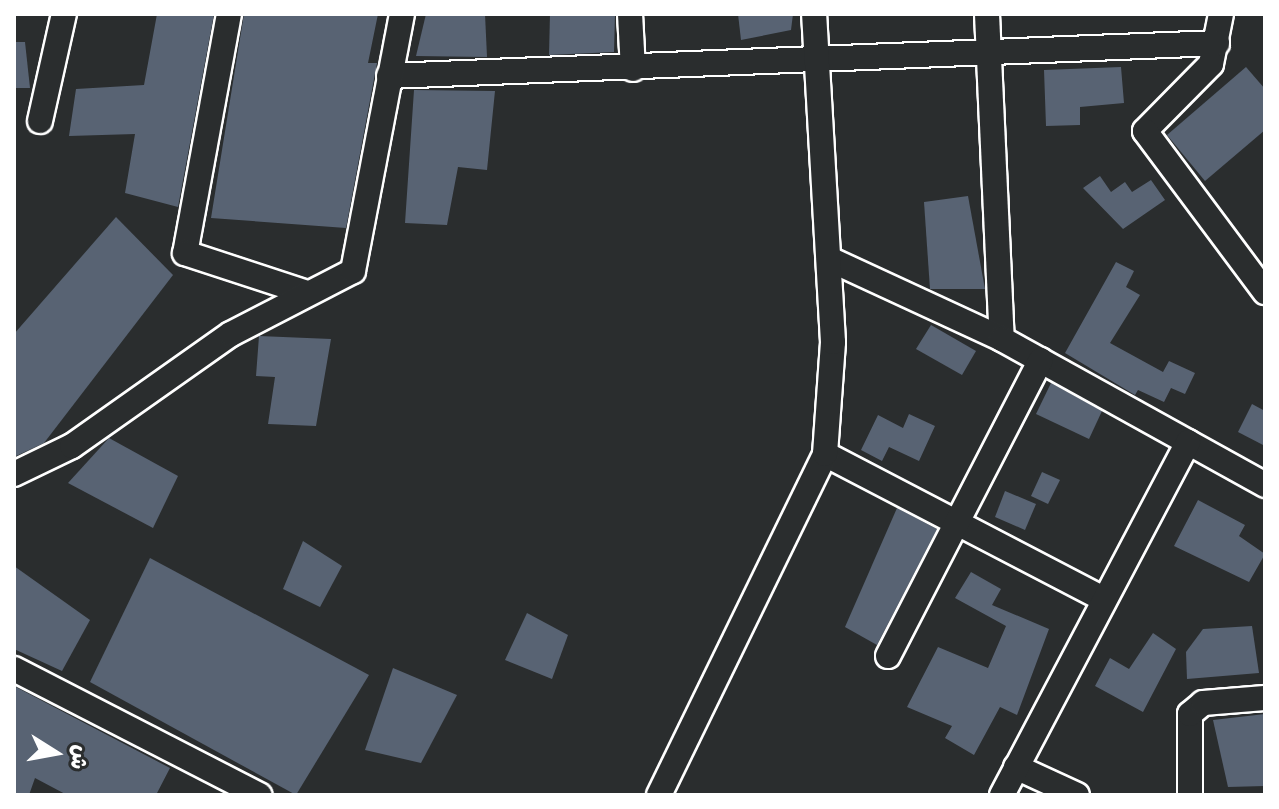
<!DOCTYPE html>
<html>
<head>
<meta charset="utf-8">
<style>
  body { margin:0 }
  #map { position:relative; width:1279px; height:809px; overflow:hidden; background:#2a2d2e; font-family:Sriracha,"Playpen Sans Arabic",sans-serif }
  div>[style] { position:absolute }
  [style*='--x'] { left:calc(var(--x)*1px); top:calc(var(--y)*1px); width:calc(var(--w)*1px); rotate:calc(var(--a)*1deg) }
  .building>* { inset:0; background:#586373 }
  .roads { filter:drop-shadow(2px 0 #fff) drop-shadow(-2px 0 #fff) drop-shadow(0 2px #fff) drop-shadow(0 -2px #fff) }
  .minor>* { height:24px; margin:-12px; padding:0 12px; transform-origin:12px; border-radius:12px; background:#2a2d2e }
  span { translate:-50% -50%; white-space:nowrap; text-align:center; line-height:1.15; -webkit-text-stroke:8px #2a2d2e; paint-order:stroke }
  .frame { position:absolute; inset:0; border:16px solid #fff; pointer-events:none }
  .north { position:absolute; left:16px; top:713px; width:80px; height:80px; -webkit-text-stroke:6px #2a2d2e; paint-order:stroke; rotate:101deg; font-size:22px; font-weight:700; line-height:32px; text-align:center; color:#fff }
  .north::after { content:''; display:block; margin:auto; width:28px; height:36px; background:#fff; clip-path:polygon(50% 0,100% 100%,50% 72%,0 100%) }
</style>
</head>
<body>
<div id="map">
  <div class="building">
    <i style="clip-path:polygon(157px 14px,214px 14px,178px 207px,125px 193px,135px 134px,69px 136px,76px 89px,144px 85px)"></i>
    <i style="clip-path:polygon(244px 14px,378px 14px,368px 63px,377px 63px,346px 228px,211px 218px)"></i>
    <i style="clip-path:polygon(426px 14px,485px 14px,487px 57px,416px 56px)"></i>
    <i style="clip-path:polygon(550px 14px,615px 14px,614px 52px,549px 55px)"></i>
    <i style="clip-path:polygon(738px 14px,793px 14px,791px 30px,741px 40px)"></i>
    <i style="clip-path:polygon(14px 42px,25px 42px,30px 88px,14px 88px)"></i>
    <i style="clip-path:polygon(1121px 67px,1124px 103px,1080px 107px,1080px 125px,1046px 126px,1044px 70px)"></i>
    <i style="clip-path:polygon(1246px 67px,1265px 89px,1265px 130px,1205px 181px,1167px 135px)"></i>
    <i style="clip-path:polygon(414px 90px,495px 91px,487px 170px,458px 167px,447px 225px,405px 223px)"></i>
    <i style="clip-path:polygon(1100px 176px,1111px 192px,1125px 182px,1132px 192px,1151px 180px,1165px 200px,1123px 229px,1083px 188px)"></i>
    <i style="clip-path:polygon(968px 196px,985px 289px,930px 289px,924px 202px)"></i>
    <i style="clip-path:polygon(116px 217px,173px 275px,44px 443px,14px 457px,14px 334px)"></i>
    <i style="clip-path:polygon(1116px 262px,1134px 271px,1126px 287px,1140px 295px,1110px 343px,1163px 372px,1169px 361px,1195px 373px,1185px 394px,1171px 388px,1164px 402px,1138px 390px,1135px 395px,1065px 353px)"></i>
    <i style="clip-path:polygon(931px 325px,976px 351px,962px 375px,916px 349px)"></i>
    <i style="clip-path:polygon(259px 336px,331px 339px,316px 426px,268px 424px,275px 377px,256px 376px)"></i>
    <i style="clip-path:polygon(1051px 383px,1102px 411px,1089px 439px,1036px 414px)"></i>
    <i style="clip-path:polygon(1252px 404px,1265px 411px,1265px 446px,1238px 432px)"></i>
    <i style="clip-path:polygon(909px 414px,935px 426px,919px 461px,889px 447px,882px 461px,861px 450px,878px 415px,903px 428px)"></i>
    <i style="clip-path:polygon(109px 438px,178px 476px,153px 528px,68px 483px)"></i>
    <i style="clip-path:polygon(1042px 472px,1060px 480px,1048px 504px,1031px 496px)"></i>
    <i style="clip-path:polygon(1005px 491px,1036px 504px,1025px 530px,995px 517px)"></i>
    <i style="clip-path:polygon(1198px 500px,1245px 525px,1239px 536px,1265px 554px,1249px 582px,1174px 546px)"></i>
    <i style="clip-path:polygon(897px 508px,937px 529px,877px 645px,845px 627px)"></i>
    <i style="clip-path:polygon(303px 541px,342px 566px,320px 607px,283px 589px)"></i>
    <i style="clip-path:polygon(150px 558px,369px 675px,296px 795px,90px 682px)"></i>
    <i style="clip-path:polygon(14px 566px,90px 620px,62px 671px,14px 649px)"></i>
    <i style="clip-path:polygon(971px 572px,1001px 589px,992px 605px,1049px 629px,1017px 715px,1000px 707px,974px 755px,945px 738px,952px 726px,907px 707px,938px 647px,988px 668px,1006px 626px,955px 598px)"></i>
    <i style="clip-path:polygon(527px 613px,568px 635px,552px 679px,505px 660px)"></i>
    <i style="clip-path:polygon(1252px 626px,1259px 673px,1187px 679px,1186px 652px,1203px 629px)"></i>
    <i style="clip-path:polygon(1153px 633px,1176px 649px,1143px 712px,1095px 686px,1110px 658px,1129px 669px)"></i>
    <i style="clip-path:polygon(393px 668px,457px 695px,421px 763px,365px 750px)"></i>
    <i style="clip-path:polygon(14px 686px,170px 768px,156px 795px,67px 795px,35px 778px,29px 795px,14px 795px)"></i>
    <i style="clip-path:polygon(1265px 714px,1265px 786px,1228px 787px,1213px 720px)"></i>
  </div>
  <div class="roads">
    <div class="minor">
      <i style="--x:229;--y:14;--w:243;--a:100.4"></i>
      <i style="--x:185;--y:253;--w:125;--a:18.1"></i>
      <i style="--x:630;--y:14;--w:55;--a:86.9"></i>
      <i style="--x:987;--y:14;--w:325;--a:87.4"></i>
      <i style="--x:1221;--y:14;--w:51;--a:101.3"></i>
      <i style="--x:1211;--y:64;--w:94;--a:134.6"></i>
      <i style="--x:1145;--y:131;--w:201;--a:53.3"></i>
      <i style="--x:389;--y:76;--w:829;--a:-2.28"></i>
      <i style="--x:40;--y:121;--w:110;--a:-77.4"></i>
      <i style="--x:829;--y:259;--w:191;--a:24.8"></i>
      <i style="--x:1002;--y:339;--w:301;--a:29"></i>
      <i style="--x:825;--y:454;--w:312;--a:27.5"></i>
      <i style="--x:14;--y:474;--w:64;--a:-25.8"></i>
      <i style="--x:72;--y:446;--w:194;--a:-35.2"></i>
      <i style="--x:231;--y:334;--w:137;--a:-27.3"></i>
      <i style="--x:353;--y:271;--w:262;--a:-79.2"></i>
      <i style="--x:888;--y:656;--w:333;--a:-62.7"></i>
      <i style="--x:14;--y:669;--w:276;--a:27.2"></i>
      <i style="--x:1016;--y:767;--w:67;--a:24.7"></i>
      <i style="--x:659;--y:795;--w:379;--a:-64"></i>
      <i style="--x:825;--y:454;--w:112;--a:-85.9"></i>
      <i style="--x:833;--y:342;--w:329;--a:-93.3"></i>
      <i style="--x:1002;--y:795;--w:399;--a:-62.2"></i>
      <i style="--x:1190;--y:795;--w:81;--a:-90"></i>
      <i style="--x:1190;--y:714;--w:17;--a:-40"></i>
      <i style="--x:1203;--y:703;--w:62;--a:-4.6"></i>
    </div>
  </div>
  <div class="frame"></div>
  <div class="north">ش</div>
</div>
</body>
</html>
